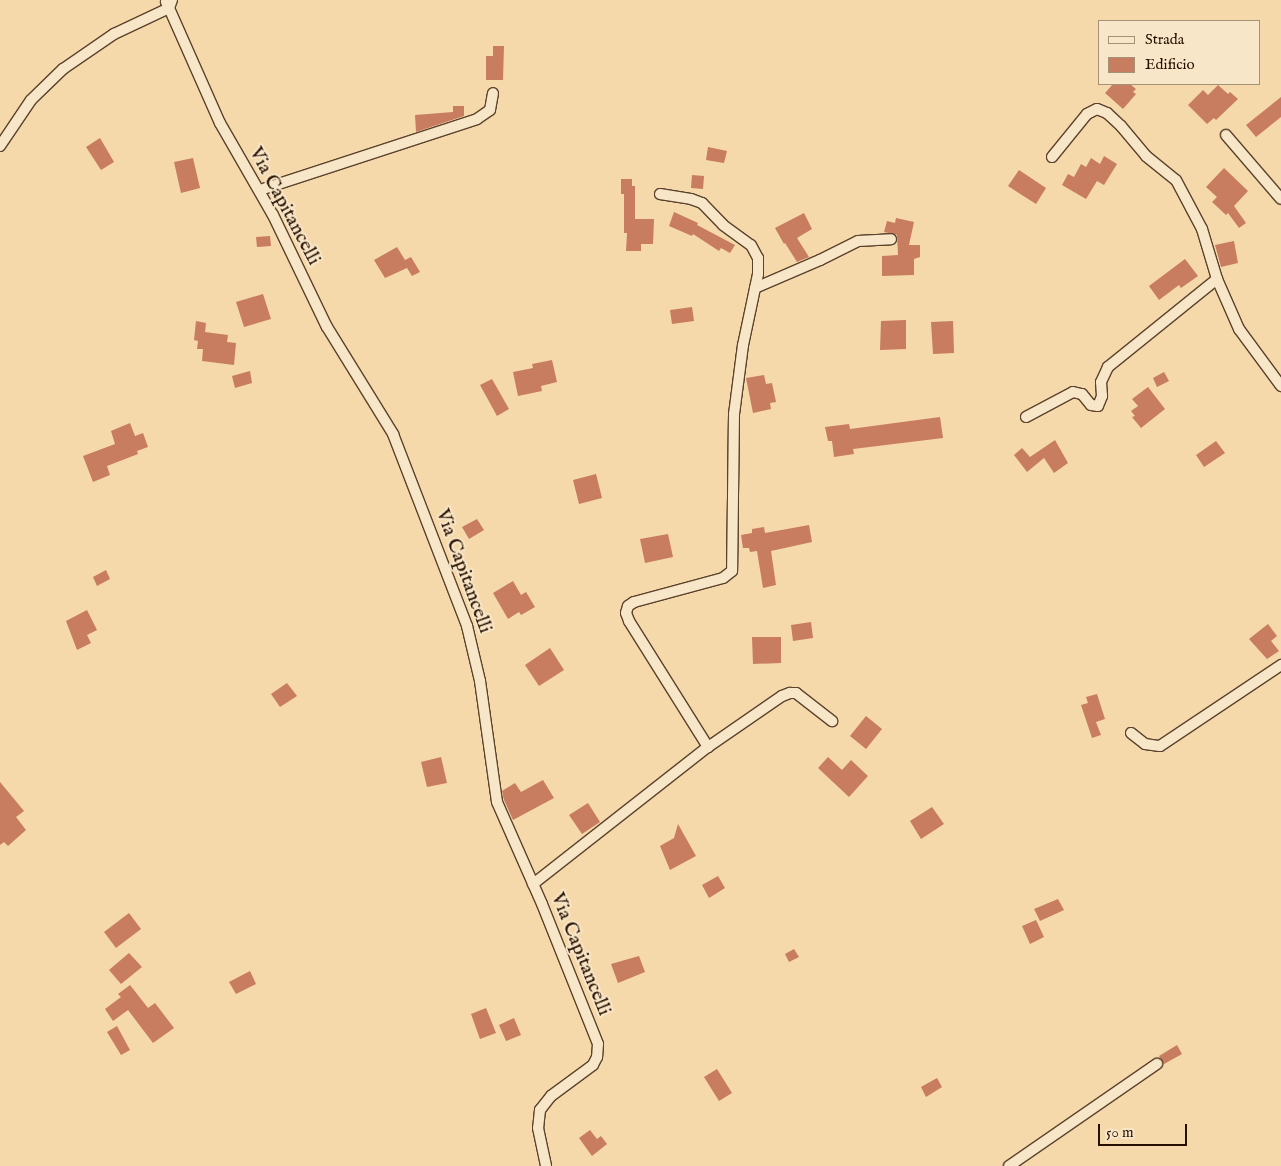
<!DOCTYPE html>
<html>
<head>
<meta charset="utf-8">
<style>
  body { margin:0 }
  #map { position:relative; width:1281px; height:1166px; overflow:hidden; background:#f5d9ab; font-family:"IM FELL English",serif }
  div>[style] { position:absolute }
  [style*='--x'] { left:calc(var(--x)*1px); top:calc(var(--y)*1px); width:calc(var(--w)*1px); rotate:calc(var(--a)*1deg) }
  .building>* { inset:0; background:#c87c60 }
  .roads { filter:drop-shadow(1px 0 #5b422b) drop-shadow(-1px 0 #5b422b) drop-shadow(0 1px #5b422b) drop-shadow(0 -1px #5b422b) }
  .street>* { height:10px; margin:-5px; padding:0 5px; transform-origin:5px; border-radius:5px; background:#f8e6c8 }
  span { translate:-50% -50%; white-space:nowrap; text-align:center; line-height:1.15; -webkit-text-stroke:4px #f8e6c8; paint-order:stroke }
  .street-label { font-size:20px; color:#281000 }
  .legend { position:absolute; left:1098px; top:20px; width:162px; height:65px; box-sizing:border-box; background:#f8e6c8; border:1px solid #a59078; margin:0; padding:6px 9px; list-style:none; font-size:15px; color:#281000 }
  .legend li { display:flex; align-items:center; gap:10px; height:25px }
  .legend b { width:25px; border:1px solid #a59078 }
  .scale { position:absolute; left:1098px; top:1124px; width:89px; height:22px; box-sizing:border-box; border:2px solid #281000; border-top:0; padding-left:6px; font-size:15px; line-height:18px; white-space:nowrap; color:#281000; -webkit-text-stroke:4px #f8e6c8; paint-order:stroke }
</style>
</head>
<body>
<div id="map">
  <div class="building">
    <i style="clip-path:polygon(493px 46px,504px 46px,503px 80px,486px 80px,486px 56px,493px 56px)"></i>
    <i style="clip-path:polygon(1113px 84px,1130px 84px,1136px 89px,1133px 92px,1136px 94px,1123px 109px,1105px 93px)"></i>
    <i style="clip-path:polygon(1218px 85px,1228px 94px,1230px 92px,1238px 99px,1216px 120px,1214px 118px,1207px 124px,1188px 105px,1203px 90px,1208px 95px)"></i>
    <i style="clip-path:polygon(1281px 97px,1281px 117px,1256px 137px,1246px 125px)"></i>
    <i style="clip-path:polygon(453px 106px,464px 106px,464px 116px,416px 132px,415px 115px,453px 112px)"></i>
    <i style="clip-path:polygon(100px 138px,114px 162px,101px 170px,86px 147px)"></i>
    <i style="clip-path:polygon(708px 147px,727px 151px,724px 163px,706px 160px)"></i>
    <i style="clip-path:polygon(1104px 156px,1117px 164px,1104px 185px,1097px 181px,1086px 199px,1062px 185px,1068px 174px,1074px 177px,1081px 164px,1086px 167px,1091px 158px,1100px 164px)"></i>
    <i style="clip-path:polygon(193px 158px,200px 188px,181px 193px,174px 162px)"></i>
    <i style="clip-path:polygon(1224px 168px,1248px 191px,1234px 206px,1246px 223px,1239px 228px,1228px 213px,1226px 215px,1212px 202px,1217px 197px,1206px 187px)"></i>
    <i style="clip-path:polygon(1019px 170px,1046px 188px,1036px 204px,1008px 186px)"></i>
    <i style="clip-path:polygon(692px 175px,704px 176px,703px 189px,691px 188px)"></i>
    <i style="clip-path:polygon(621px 179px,632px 179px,632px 186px,635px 186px,635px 219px,654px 219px,653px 244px,641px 244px,641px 251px,626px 251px,627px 233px,624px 233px,624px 194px,621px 194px)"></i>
    <i style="clip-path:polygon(674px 212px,698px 223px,697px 225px,735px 245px,730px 253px,721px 248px,719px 251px,693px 234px,692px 236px,669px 226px)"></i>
    <i style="clip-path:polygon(804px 213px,812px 229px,797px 238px,809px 257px,797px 262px,785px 243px,784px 244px,775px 228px)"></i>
    <i style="clip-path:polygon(896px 218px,914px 222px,909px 245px,920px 245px,920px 257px,914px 259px,914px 275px,882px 276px,882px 256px,898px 255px,897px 235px,884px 232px,887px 221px,895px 223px)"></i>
    <i style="clip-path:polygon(270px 236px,271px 246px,257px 247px,256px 237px)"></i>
    <i style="clip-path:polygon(1234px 241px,1238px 263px,1221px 267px,1215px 245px)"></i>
    <i style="clip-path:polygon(397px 247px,405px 260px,411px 257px,420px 272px,412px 276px,407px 268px,385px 278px,374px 260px)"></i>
    <i style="clip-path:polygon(1185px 259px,1198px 276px,1181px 288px,1179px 285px,1159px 300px,1149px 286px)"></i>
    <i style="clip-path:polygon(263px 294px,271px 319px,244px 327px,236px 302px)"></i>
    <i style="clip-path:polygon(692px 307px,694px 321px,672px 324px,670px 310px)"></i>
    <i style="clip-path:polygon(906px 320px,906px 349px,880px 350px,881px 321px)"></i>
    <i style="clip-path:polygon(196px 321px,206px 323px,205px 332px,228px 335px,227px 342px,236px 343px,234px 365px,202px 361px,203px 349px,197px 349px,198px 341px,194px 340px)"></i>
    <i style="clip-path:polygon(953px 321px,954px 353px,933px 354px,931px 322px)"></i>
    <i style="clip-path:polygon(552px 360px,557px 382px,541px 386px,542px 391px,518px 396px,513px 372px,533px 368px,532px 364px)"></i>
    <i style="clip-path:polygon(250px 371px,252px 383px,235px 388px,232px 376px)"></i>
    <i style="clip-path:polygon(1164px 372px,1169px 381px,1157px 387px,1153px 378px)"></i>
    <i style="clip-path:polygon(764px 375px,766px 384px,772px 383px,776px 402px,770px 403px,771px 409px,753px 413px,746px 378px)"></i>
    <i style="clip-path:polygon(492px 379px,509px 409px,497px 416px,480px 385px)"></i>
    <i style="clip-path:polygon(1148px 387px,1165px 409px,1141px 428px,1132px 417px,1135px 416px,1131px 411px,1138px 406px,1132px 399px)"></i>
    <i style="clip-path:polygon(940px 417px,943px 438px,853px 449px,854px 454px,834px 457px,832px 441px,828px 441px,825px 427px,849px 424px,850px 429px)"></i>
    <i style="clip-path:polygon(130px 423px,135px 436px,143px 433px,148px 447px,137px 451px,138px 454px,107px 466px,110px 475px,93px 482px,83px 456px,115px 444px,111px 431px)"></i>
    <i style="clip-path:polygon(1055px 440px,1068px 463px,1054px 473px,1044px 458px,1027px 472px,1014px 455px,1022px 448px,1030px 457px)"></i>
    <i style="clip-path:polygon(1216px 441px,1225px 453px,1204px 467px,1196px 455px)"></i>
    <i style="clip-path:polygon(596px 474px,602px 498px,579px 504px,573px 480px)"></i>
    <i style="clip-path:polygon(477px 519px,484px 530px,469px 539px,462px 527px)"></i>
    <i style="clip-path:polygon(809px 525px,812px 542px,771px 551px,776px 585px,763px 588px,757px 551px,750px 552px,749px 548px,743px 548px,741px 535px,752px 533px,752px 529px,764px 527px,765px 533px)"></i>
    <i style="clip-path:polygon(668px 534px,673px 557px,645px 563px,640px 539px)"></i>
    <i style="clip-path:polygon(106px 570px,110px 579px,97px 586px,93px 577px)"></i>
    <i style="clip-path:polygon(513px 581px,521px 595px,526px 592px,535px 607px,521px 615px,519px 612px,508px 619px,493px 593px)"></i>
    <i style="clip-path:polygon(87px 610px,97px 630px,87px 635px,91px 643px,77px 650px,66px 621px)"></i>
    <i style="clip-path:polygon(811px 622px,813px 638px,793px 641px,791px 625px)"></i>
    <i style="clip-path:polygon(1268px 624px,1277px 636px,1271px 641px,1279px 651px,1267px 659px,1249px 639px)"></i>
    <i style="clip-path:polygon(752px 637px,781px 637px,781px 663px,753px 664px)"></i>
    <i style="clip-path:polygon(550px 648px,564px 670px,539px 686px,525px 665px)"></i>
    <i style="clip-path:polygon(287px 683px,297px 696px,280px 707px,271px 694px)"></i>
    <i style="clip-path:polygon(1097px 694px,1105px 719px,1096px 722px,1101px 735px,1092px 738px,1081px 705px,1088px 703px,1086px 697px)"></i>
    <i style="clip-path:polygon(866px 716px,882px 729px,866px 749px,850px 736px)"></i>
    <i style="clip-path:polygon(441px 757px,447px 783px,427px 787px,421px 762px)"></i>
    <i style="clip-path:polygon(828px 757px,842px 770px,851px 760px,868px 776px,849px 797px,818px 768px)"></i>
    <i style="clip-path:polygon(543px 780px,554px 798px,513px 820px,504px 800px,502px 791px,515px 783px,521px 792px)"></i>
    <i style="clip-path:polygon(0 782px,24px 811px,16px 817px,26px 830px,8px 846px,4px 842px,0 845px)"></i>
    <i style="clip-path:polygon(588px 803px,600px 822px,582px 834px,569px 815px)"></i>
    <i style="clip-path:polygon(932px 807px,944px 824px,921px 839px,910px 821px)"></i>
    <i style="clip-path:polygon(678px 824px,696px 856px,670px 870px,660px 846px,674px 838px)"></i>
    <i style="clip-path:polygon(718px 876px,725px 888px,709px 898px,702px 885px)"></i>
    <i style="clip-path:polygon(1058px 899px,1064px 910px,1040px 921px,1034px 909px)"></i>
    <i style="clip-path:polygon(129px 913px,141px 929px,116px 948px,104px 932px)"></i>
    <i style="clip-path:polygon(1036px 920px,1044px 937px,1030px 944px,1022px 926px)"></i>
    <i style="clip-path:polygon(794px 949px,799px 957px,789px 962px,785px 954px)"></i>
    <i style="clip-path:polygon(129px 953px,142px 967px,121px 984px,109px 970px)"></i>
    <i style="clip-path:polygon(639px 956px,645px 972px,618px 983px,611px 964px)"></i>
    <i style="clip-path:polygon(250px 971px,256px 984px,236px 994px,229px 982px)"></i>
    <i style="clip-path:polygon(130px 985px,148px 1008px,155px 1003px,174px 1028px,153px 1043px,128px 1010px,113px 1021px,105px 1009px,121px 997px,118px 994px)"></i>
    <i style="clip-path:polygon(486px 1008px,496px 1033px,480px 1039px,471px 1014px)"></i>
    <i style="clip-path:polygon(514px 1018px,521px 1035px,506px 1041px,499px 1025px)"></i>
    <i style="clip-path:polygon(117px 1026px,130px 1050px,121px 1055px,107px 1032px)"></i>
    <i style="clip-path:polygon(1177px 1045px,1182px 1054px,1164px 1064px,1159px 1056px)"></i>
    <i style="clip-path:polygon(717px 1069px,732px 1093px,719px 1101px,704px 1077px)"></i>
    <i style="clip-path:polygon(937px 1078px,942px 1087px,926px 1097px,921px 1087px)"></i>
    <i style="clip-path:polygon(590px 1130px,597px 1139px,601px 1136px,607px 1144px,592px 1156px,579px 1138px)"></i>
  </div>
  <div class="roads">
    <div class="street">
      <i style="--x:172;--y:0;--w:9;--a:111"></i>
      <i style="--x:169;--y:8;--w:126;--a:66.1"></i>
      <i style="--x:220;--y:123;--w:106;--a:60.1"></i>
      <i style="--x:273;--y:215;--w:124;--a:64.3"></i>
      <i style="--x:327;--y:327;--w:126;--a:58.3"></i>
      <i style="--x:393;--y:434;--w:206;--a:68.9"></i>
      <i style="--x:467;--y:626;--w:57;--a:76.7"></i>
      <i style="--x:480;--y:681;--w:122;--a:82"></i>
      <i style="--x:497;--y:802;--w:111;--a:66.2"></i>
      <i style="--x:542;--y:904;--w:151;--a:68.2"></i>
      <i style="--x:598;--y:1044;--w:13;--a:94"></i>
      <i style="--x:597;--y:1057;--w:9;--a:117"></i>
      <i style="--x:593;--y:1065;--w:52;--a:143.6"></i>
      <i style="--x:551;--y:1096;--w:18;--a:128"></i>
      <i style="--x:540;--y:1110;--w:18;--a:96"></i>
      <i style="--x:538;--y:1128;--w:39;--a:78"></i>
      <i style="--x:1226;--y:135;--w:84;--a:49.3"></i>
      <i style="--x:0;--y:146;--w:55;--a:-56"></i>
      <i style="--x:31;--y:100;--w:45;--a:-44.1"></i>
      <i style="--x:63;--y:69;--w:62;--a:-34.5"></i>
      <i style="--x:114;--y:34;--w:61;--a:-25.3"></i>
      <i style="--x:169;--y:8;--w:7;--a:-117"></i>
      <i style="--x:1052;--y:157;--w:55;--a:-50.9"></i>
      <i style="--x:1087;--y:114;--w:11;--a:-27"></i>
      <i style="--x:1097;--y:109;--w:11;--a:22"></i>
      <i style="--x:1107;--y:113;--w:19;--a:43"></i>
      <i style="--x:1121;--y:126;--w:39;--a:50"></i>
      <i style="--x:1146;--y:156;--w:38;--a:39"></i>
      <i style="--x:1176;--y:180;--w:55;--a:62"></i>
      <i style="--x:1202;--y:229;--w:52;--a:73.3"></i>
      <i style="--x:1217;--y:279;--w:55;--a:66.3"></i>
      <i style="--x:1239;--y:329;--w:71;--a:53.6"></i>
      <i style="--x:260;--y:190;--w:228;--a:-18.1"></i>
      <i style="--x:477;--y:119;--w:16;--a:-35"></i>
      <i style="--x:490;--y:110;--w:17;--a:-80"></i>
      <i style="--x:660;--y:194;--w:31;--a:9"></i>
      <i style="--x:691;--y:199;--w:12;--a:20"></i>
      <i style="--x:702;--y:203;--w:30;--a:46"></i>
      <i style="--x:723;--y:225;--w:34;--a:36"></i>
      <i style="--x:751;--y:245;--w:15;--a:62"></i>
      <i style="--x:758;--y:258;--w:16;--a:90"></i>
      <i style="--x:758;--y:274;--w:73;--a:101.9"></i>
      <i style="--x:743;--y:345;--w:70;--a:97.4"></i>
      <i style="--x:734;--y:414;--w:157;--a:90.7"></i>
      <i style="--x:732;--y:571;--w:11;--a:142"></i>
      <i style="--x:723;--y:578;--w:92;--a:164.9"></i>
      <i style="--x:634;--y:602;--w:7;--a:146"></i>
      <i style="--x:628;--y:606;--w:7;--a:106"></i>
      <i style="--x:626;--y:613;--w:9;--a:69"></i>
      <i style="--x:629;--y:621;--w:149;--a:57.9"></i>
      <i style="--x:755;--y:288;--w:71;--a:-23.3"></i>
      <i style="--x:820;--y:260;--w:42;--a:-26.6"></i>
      <i style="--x:858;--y:241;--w:33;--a:-3"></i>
      <i style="--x:1026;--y:417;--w:53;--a:-28"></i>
      <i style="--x:1073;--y:392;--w:9;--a:13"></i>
      <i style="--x:1082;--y:394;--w:14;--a:51"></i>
      <i style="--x:1091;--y:405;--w:7;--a:8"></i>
      <i style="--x:1098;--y:406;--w:11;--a:-68"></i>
      <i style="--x:1102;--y:396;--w:14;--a:-94"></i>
      <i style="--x:1101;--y:382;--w:17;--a:-65"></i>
      <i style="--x:1108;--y:367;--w:140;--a:-38.9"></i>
      <i style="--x:1131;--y:733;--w:18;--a:38"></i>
      <i style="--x:1145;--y:744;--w:15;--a:8"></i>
      <i style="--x:1160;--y:746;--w:146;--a:-33.8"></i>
      <i style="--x:533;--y:884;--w:222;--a:-38.1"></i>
      <i style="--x:708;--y:747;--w:90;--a:-34.6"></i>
      <i style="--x:782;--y:696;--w:9;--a:-21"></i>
      <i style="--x:790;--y:693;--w:6;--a:0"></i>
      <i style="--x:796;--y:693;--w:46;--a:37.9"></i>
      <i style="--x:1009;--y:1166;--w:180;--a:-34.6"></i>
    </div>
  </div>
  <div class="street-label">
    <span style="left:285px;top:206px;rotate:62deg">Via Capitancelli</span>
    <span style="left:464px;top:571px;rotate:70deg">Via Capitancelli</span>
    <span style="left:581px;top:954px;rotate:68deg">Via Capitancelli</span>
  </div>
  <ul class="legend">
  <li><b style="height:6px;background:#f8e6c8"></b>Strada</li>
  <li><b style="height:14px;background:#c87c60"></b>Edificio</li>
  </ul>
  <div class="scale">50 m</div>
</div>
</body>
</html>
